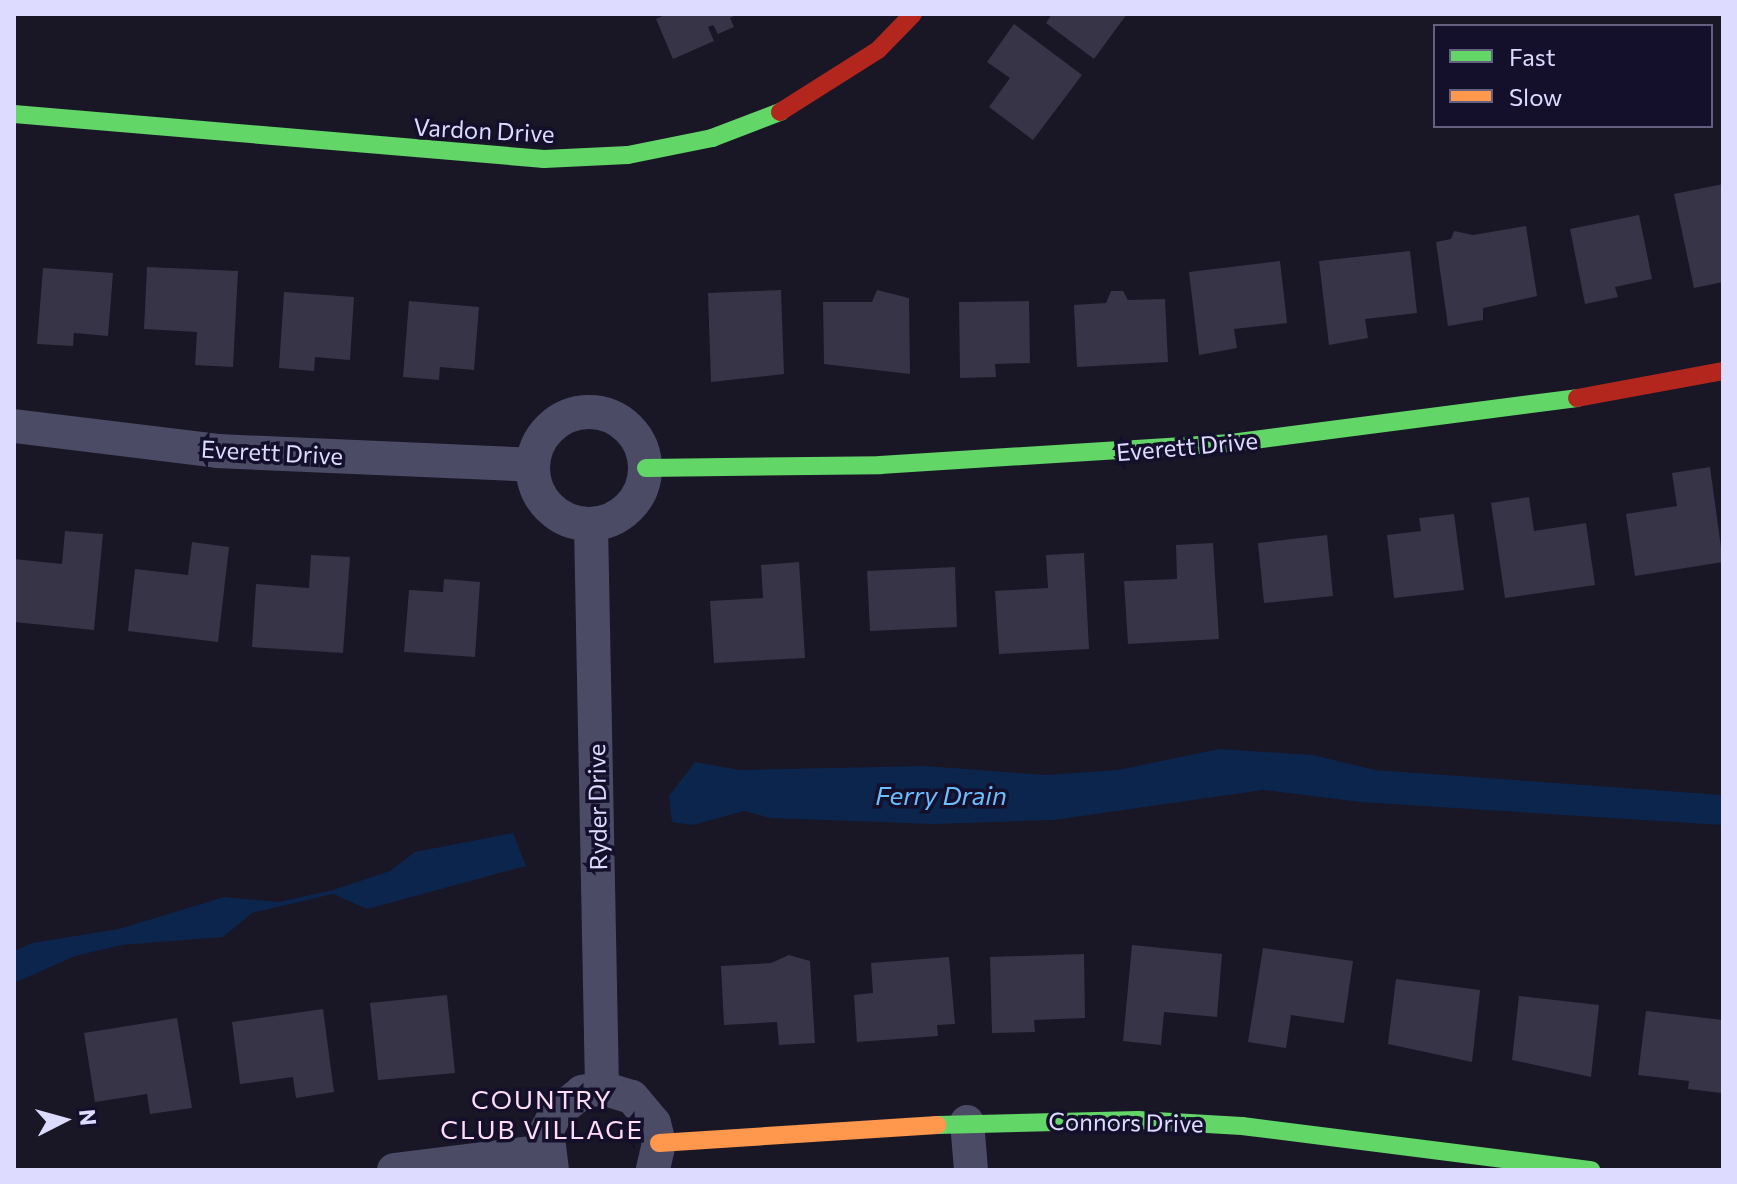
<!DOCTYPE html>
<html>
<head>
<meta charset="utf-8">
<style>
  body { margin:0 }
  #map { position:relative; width:1737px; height:1184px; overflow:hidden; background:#191626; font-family:Commissioner,sans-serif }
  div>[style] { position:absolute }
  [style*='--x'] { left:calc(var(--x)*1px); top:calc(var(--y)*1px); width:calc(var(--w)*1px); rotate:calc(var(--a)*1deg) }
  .water>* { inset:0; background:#0c254c }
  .building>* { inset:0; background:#373447 }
  .street>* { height:34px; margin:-17px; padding:0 17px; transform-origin:17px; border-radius:17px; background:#4b4b66 }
  .street>.ring { margin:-17px; padding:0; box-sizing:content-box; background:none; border:34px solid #4b4b66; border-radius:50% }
  .fast>* { height:18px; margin:-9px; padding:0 9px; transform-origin:9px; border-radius:9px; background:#63d668 }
  .slow>* { height:18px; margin:-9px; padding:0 9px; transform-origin:9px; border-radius:9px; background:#ff974d }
  .jam>* { height:18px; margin:-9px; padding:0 9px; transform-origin:9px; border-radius:9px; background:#b3261e }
  span { translate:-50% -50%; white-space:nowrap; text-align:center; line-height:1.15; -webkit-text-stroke:7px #14102c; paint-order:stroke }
  .street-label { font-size:24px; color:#dddbff }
  .water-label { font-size:26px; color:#69bfff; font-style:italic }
  .neighbourhood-label { font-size:26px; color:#ffddf4; letter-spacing:2px }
  .frame { position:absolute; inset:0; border:16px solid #dddbff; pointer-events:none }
  .legend { position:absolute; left:1433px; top:24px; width:280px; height:104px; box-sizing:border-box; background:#14102c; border:2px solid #646180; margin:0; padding:10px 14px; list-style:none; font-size:24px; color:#dddbff }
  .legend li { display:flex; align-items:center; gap:16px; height:40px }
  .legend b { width:40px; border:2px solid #646180 }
  .north { position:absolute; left:24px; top:1080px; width:80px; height:80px; -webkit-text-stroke:6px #14102c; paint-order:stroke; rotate:84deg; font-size:22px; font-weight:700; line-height:32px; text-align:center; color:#dddbff }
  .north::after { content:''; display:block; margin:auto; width:28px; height:36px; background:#dddbff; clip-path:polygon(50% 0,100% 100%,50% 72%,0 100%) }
</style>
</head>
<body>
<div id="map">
  <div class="water">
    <i style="clip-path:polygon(1219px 749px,1313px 755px,1375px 770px,1723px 795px,1723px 825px,1360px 802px,1263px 790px,1054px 820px,933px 824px,771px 818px,744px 811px,693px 825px,672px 822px,669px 796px,695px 762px,740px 770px,925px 766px,1046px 775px,1118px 770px)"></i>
    <i style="clip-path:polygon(513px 833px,526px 866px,367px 909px,333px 894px,252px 913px,223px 937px,122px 945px,75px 956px,14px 983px,14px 951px,32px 943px,119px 929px,224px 897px,279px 902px,333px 890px,390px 871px,415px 852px)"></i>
  </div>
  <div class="building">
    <i style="clip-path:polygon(667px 14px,738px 14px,730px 18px,734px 27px,718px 34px,713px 25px,708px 27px,714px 41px,673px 59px,656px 19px)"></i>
    <i style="clip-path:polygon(1052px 14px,1127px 14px,1094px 59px,1046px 23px)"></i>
    <i style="clip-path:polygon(1014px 24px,1082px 75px,1033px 140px,989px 107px,1010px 78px,987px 62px)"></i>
    <i style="clip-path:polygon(1723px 184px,1723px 282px,1694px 288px,1674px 194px)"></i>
    <i style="clip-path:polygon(1639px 215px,1652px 279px,1615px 287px,1618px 297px,1585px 304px,1570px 229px)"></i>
    <i style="clip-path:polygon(1526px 226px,1537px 296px,1483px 308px,1483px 320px,1448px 326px,1436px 242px,1451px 239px,1454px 231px,1473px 235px)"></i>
    <i style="clip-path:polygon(1410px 251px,1417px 313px,1365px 319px,1368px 338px,1329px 345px,1319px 261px)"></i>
    <i style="clip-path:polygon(1280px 261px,1287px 323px,1234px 329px,1237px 348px,1199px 355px,1189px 272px)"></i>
    <i style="clip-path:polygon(147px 267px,238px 271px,233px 367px,195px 365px,197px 332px,144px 329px)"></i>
    <i style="clip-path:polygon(43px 268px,113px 273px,108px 336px,74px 333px,73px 346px,37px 344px)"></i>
    <i style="clip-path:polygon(781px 290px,784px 374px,711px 382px,708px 293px)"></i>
    <i style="clip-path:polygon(877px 290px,909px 298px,910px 374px,824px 364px,823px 302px,872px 302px)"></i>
    <i style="clip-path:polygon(1111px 291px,1123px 291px,1128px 300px,1165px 299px,1168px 362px,1077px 367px,1074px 305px,1106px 303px)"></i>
    <i style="clip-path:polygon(284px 292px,354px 297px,350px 360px,315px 357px,314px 371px,279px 368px)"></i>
    <i style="clip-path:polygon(409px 301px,479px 307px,474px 370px,440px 367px,439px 380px,403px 377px)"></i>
    <i style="clip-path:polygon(1029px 301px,1030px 363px,995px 364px,996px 377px,960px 378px,959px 302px)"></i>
    <i style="clip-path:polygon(1710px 467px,1723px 562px,1635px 576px,1626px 514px,1677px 506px,1672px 473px)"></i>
    <i style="clip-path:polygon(1529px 497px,1534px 531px,1586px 523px,1595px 585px,1505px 598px,1491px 503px)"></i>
    <i style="clip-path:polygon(1454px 514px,1464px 590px,1394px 598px,1387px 535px,1421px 531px,1419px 518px)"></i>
    <i style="clip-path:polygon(65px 531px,103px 534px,94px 630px,14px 622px,14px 559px,62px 564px)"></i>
    <i style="clip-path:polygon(1327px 535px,1333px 596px,1264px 603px,1258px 543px)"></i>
    <i style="clip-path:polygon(192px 542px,229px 547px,218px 642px,128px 631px,135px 569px,188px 575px)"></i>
    <i style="clip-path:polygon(1213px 543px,1219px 639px,1128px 644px,1124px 581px,1177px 579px,1176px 545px)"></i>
    <i style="clip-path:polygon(1084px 553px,1089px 649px,999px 654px,995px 591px,1048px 588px,1046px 555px)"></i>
    <i style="clip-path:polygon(311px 555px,350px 557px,343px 653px,252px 647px,256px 584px,309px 588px)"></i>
    <i style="clip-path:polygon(799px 562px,805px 658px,714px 663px,710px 601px,763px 598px,761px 565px)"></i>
    <i style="clip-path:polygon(955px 567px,957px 627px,870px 631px,867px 571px)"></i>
    <i style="clip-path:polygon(444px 579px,480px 582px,475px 657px,404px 652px,409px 590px,443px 592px)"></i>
    <i style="clip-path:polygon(1132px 945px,1222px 954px,1217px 1017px,1164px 1012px,1161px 1045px,1123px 1041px)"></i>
    <i style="clip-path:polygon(1263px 948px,1353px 961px,1344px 1023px,1291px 1015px,1286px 1048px,1248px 1042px)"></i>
    <i style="clip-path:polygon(1084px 954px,1085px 1018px,1034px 1020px,1035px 1032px,992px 1033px,990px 957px)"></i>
    <i style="clip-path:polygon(789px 955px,810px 961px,815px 1043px,779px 1045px,777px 1022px,724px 1025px,721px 966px,771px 963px)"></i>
    <i style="clip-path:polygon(949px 957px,955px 1024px,937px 1025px,938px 1036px,857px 1042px,854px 995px,873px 993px,871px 963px)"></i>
    <i style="clip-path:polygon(1396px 979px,1480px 990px,1472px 1062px,1388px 1044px)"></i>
    <i style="clip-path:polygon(447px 995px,455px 1073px,378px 1080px,370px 1003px)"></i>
    <i style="clip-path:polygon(1519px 996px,1599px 1005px,1591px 1077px,1512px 1060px)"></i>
    <i style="clip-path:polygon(323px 1009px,334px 1092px,296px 1098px,293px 1077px,240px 1084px,232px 1022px)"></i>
    <i style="clip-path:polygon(1646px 1011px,1723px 1020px,1722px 1093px,1688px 1089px,1689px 1081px,1638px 1075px)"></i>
    <i style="clip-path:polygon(177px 1018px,192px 1108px,150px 1114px,147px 1094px,95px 1102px,84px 1033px)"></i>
  </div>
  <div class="street">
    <i class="ring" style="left:533px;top:412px;width:78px;height:78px"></i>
    <i style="--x:14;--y:426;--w:205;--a:7"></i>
    <i style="--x:217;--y:451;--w:315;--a:2.5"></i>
    <i style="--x:591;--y:525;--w:563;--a:88.88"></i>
    <i style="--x:967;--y:1122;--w:48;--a:85.2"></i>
    <i style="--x:394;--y:1170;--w:153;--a:-7.1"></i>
    <i style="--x:552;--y:1170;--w:40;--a:-97.1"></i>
    <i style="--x:547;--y:1130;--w:18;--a:-63"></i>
    <i style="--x:555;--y:1114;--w:35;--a:-39"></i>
    <i style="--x:582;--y:1092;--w:20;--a:-11"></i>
    <i style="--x:602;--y:1088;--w:31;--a:17"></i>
    <i style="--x:632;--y:1097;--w:34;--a:50"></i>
    <i style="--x:654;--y:1123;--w:21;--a:76"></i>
    <i style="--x:659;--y:1143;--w:28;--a:103"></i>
  </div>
  <div class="fast">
    <i style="--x:14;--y:114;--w:532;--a:4.85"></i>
    <i style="--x:544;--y:159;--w:84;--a:-2.7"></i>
    <i style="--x:628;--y:155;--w:86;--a:-11.4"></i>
    <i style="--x:712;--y:138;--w:73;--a:-20.9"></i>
    <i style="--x:646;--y:468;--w:234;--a:-0.7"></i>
    <i style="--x:880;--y:465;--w:352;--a:-3.6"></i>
    <i style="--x:1231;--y:443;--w:349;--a:-7.4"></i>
    <i style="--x:937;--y:1125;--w:201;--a:-1.4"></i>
    <i style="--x:1138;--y:1120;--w:104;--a:3.3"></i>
    <i style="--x:1242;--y:1126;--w:352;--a:7.2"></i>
  </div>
  <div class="slow">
    <i style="--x:659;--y:1143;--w:279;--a:-3.7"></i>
  </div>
  <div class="jam">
    <i style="--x:780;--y:112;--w:116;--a:-32.3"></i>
    <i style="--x:878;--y:50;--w:50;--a:-45.8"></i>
    <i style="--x:1577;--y:398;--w:148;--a:-10.5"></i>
  </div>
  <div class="street-label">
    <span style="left:484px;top:130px;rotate:3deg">Vardon Drive</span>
    <span style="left:1187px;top:446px;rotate:-5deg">Everett Drive</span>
    <span style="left:272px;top:452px;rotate:3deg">Everett Drive</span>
    <span style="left:597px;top:807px;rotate:-91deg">Ryder Drive</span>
    <span style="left:1126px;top:1122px;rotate:1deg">Connors Drive</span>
  </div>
  <div class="water-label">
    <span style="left:941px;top:795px">Ferry Drain</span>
  </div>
  <div class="neighbourhood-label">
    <span style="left:542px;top:1114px">COUNTRY<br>CLUB VILLAGE</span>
  </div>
  <div class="frame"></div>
  <ul class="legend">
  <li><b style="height:10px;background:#63d668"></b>Fast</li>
  <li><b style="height:10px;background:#ff974d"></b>Slow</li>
  </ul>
  <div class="north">N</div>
</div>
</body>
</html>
